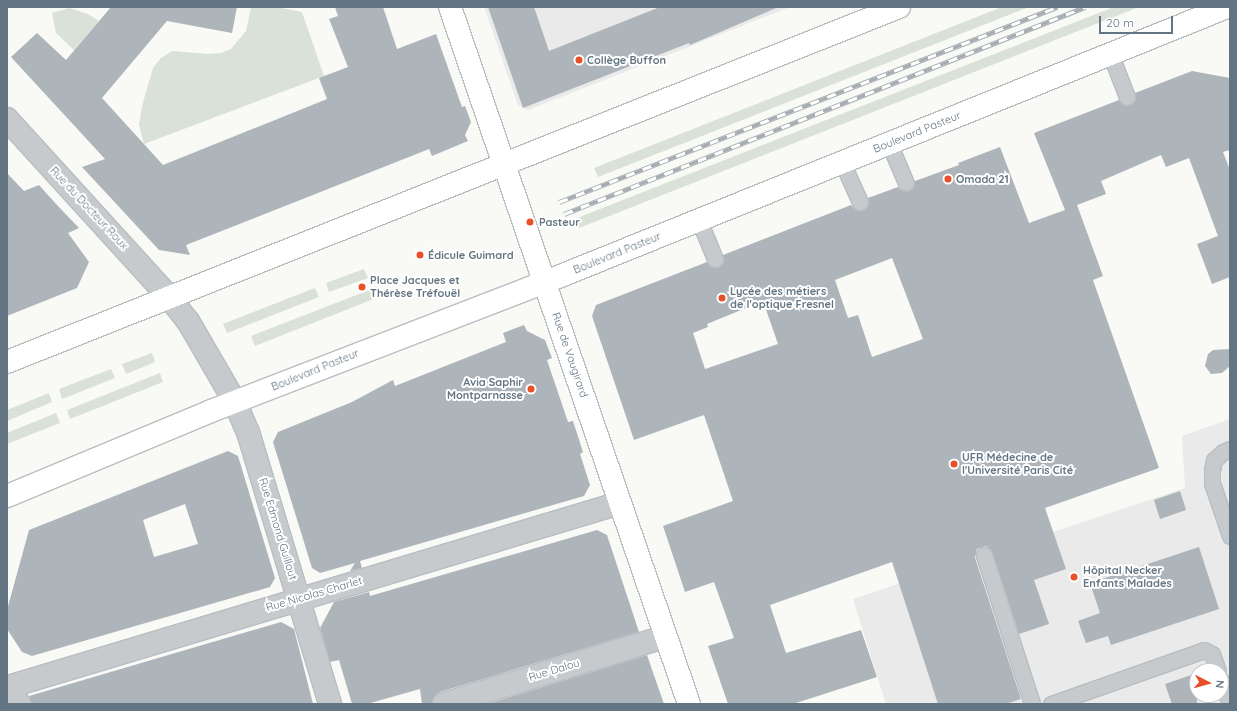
<!DOCTYPE html>
<html>
<head>
<meta charset="utf-8">
<style>
  body { margin:0 }
  #map { position:relative; width:1237px; height:711px; overflow:hidden; background:#f9f9f6; font-family:Quicksand,sans-serif }
  div>[style] { position:absolute }
  [style*='--x'] { left:calc(var(--x)*1px); top:calc(var(--y)*1px); width:calc(var(--w)*1px); rotate:calc(var(--a)*1deg) }
  .built>* { inset:0; background:#e9eae9 }
  .green>* { inset:0; background:#dae1d7 }
  .building>* { inset:0; background:#adb5bb }
  .roads { filter:drop-shadow(1px 0 #b8bec2) drop-shadow(-1px 0 #b8bec2) drop-shadow(0 1px #b8bec2) drop-shadow(0 -1px #b8bec2) }
  .service>* { height:15px; margin:-7.5px; padding:0 7.5px; transform-origin:7.5px; border-radius:7.5px; background:#c6cacd }
  .minor>* { height:22px; margin:-11px; padding:0 11px; transform-origin:11px; border-radius:11px; background:#c6cacd }
  .tertiary>* { height:22px; margin:-11px; padding:0 11px; transform-origin:11px; border-radius:11px; background:#c6cacd }
  .secondary>* { height:22px; margin:-11px; padding:0 11px; transform-origin:11px; border-radius:11px; background:#fff }
  .rail>* { height:4.5px; margin-top:-2.25px; transform-origin:0; background:repeating-linear-gradient(90deg,#fff 0 9px,#a6adb2 0 18px); box-sizing:border-box; border-block:1px solid #a6adb2 }
  .dots>* { width:11px; height:11px; translate:-50% -50%; box-sizing:border-box; border:2px solid #fff; border-radius:50% }
  span { translate:-50% -50%; white-space:nowrap; text-align:center; line-height:1.15; -webkit-text-stroke:4px #fff; paint-order:stroke }
  .poi-label { font-size:11px; color:#637582; font-weight:700 }
  .left { translate:0 -50%; text-align:left }
  .right { translate:-100% -50%; text-align:right }
  .street-label { font-size:11px; color:#637582 }
  .frame { position:absolute; inset:0; border:8px solid #637582; pointer-events:none }
  .north { position:absolute; left:1189px; top:663px; width:40px; height:40px; box-sizing:border-box; background:#fff; border:1px solid #c1c8cd; border-radius:50%; rotate:96deg; font-size:11px; font-weight:700; line-height:16px; text-align:center; color:#637582 }
  .north::after { content:''; display:block; margin:auto; width:14px; height:18px; background:#e75028; clip-path:polygon(50% 0,100% 100%,50% 72%,0 100%) }
  .scale { position:absolute; left:1099px; top:16px; width:74px; height:18px; box-sizing:border-box; border:2px solid #637582; border-top:0; padding-left:5px; font-size:12px; line-height:14px; white-space:nowrap; color:#637582; -webkit-text-stroke:3px #fff; paint-order:stroke }
</style>
</head>
<body>
<div id="map">
  <div class="built">
    <i style="clip-path:polygon(484px 7px,790px 7px,528px 110px,518px 105px)"></i>
    <i style="clip-path:polygon(evenodd,1230px 419px,1230px 704px,886px 704px,853px 599px,1185px 488px,1182px 436px,1230px 419px,1197px 671px,1221px 671px,1221px 695px,1197px 695px,1197px 671px)"></i>
  </div>
  <div class="green">
    <i style="clip-path:polygon(251px 7px,276px 7px,302px 12px,324px 76px,144px 144px,139px 125px,142px 106px,153px 68px,161px 58px,172px 51px,208px 54px,221px 53px,231px 49px,246px 31px)"></i>
    <i style="clip-path:polygon(1002px 7px,1029px 7px,598px 177px,594px 168px)"></i>
    <i style="clip-path:polygon(1114px 7px,1139px 7px,579px 228px,567px 222px)"></i>
    <i style="clip-path:polygon(69px 8px,88px 14px,99px 21px,74px 50px,56px 33px,52px 13px)"></i>
    <i style="clip-path:polygon(364px 269px,368px 278px,329px 292px,326px 283px)"></i>
    <i style="clip-path:polygon(315px 288px,319px 297px,227px 333px,223px 324px)"></i>
    <i style="clip-path:polygon(372px 289px,376px 298px,255px 346px,251px 336px)"></i>
    <i style="clip-path:polygon(152px 353px,155px 362px,126px 374px,122px 364px)"></i>
    <i style="clip-path:polygon(111px 369px,115px 378px,62px 399px,59px 389px)"></i>
    <i style="clip-path:polygon(160px 373px,163px 382px,70px 419px,67px 410px)"></i>
    <i style="clip-path:polygon(49px 393px,52px 402px,7px 421px,7px 410px)"></i>
    <i style="clip-path:polygon(56px 413px,60px 423px,7px 444px,7px 433px)"></i>
  </div>
  <div class="building">
    <i style="clip-path:polygon(111px 7px,237px 7px,232px 33px,167px 21px,102px 98px,163px 165px,327px 99px,319px 78px,348px 67px,329px 19px,338px 16px,335px 7px,383px 7px,397px 49px,436px 34px,462px 107px,465px 106px,471px 122px,465px 135px,468px 141px,432px 156px,429px 149px,409px 157px,186px 245px,190px 255px,159px 250px,82px 167px,105px 159px,11px 57px,37px 33px,66px 60px)"></i>
    <i style="clip-path:polygon(488px 7px,534px 7px,549px 51px,660px 7px,776px 8px,690px 45px,689px 43px,523px 108px)"></i>
    <i style="clip-path:polygon(evenodd,1192px 71px,1230px 78px,1230px 150px,1223px 152px,1230px 170px,1230px 277px,1212px 284px,1197px 244px,1218px 236px,1189px 158px,1166px 167px,1161px 155px,1101px 181px,1106px 194px,1077px 205px,1103px 276px,1093px 280px,1159px 468px,1045px 508px,1066px 569px,1034px 580px,1049px 624px,1019px 634px,992px 552px,986px 546px,977px 549px,975px 558px,1021px 699px,1005px 704px,938px 704px,892px 562px,770px 605px,786px 653px,861px 630px,877px 677px,793px 704px,728px 704px,708px 646px,734px 638px,714px 582px,685px 592px,663px 526px,733px 501px,704px 415px,634px 440px,592px 316px,596px 305px,707px 262px,710px 266px,718px 267px,722px 264px,723px 255px,851px 205px,855px 209px,863px 210px,867px 207px,868px 198px,898px 187px,901px 190px,909px 191px,913px 188px,915px 181px,959px 165px,958px 163px,1000px 147px,1029px 223px,1065px 210px,1034px 133px,1119px 100px,1125px 106px,1131px 105px,1136px 99px,1135px 93px,1192px 71px,892px 258px,923px 339px,872px 357px,858px 315px,848px 318px,835px 280px,892px 258px,1192px 71px,763px 301px,778px 344px,705px 369px,693px 333px,708px 327px,707px 324px,763px 301px)"></i>
    <i style="clip-path:polygon(7px 173px,24px 191px,39px 185px,56px 204px,79px 228px,68px 233px,89px 262px,77px 288px,7px 316px)"></i>
    <i style="clip-path:polygon(524px 325px,527px 331px,545px 340px,552px 358px,547px 360px,568px 422px,573px 421px,583px 452px,580px 454px,590px 485px,584px 496px,360px 561px,362px 568px,350px 571px,355px 563px,320px 573px,312px 568px,273px 442px,278px 432px,352px 402px,393px 380px,395px 386px,506px 342px,503px 333px)"></i>
    <i style="clip-path:polygon(1230px 349px,1230px 366px,1222px 373px,1211px 374px,1205px 366px,1208px 354px,1213px 350px)"></i>
    <i style="clip-path:polygon(evenodd,228px 451px,238px 456px,275px 578px,270px 587px,32px 656px,22px 652px,7px 629px,7px 610px,29px 530px,228px 451px,185px 504px,198px 544px,154px 557px,143px 520px,185px 504px)"></i>
    <i style="clip-path:polygon(1180px 491px,1186px 510px,1160px 519px,1154px 500px)"></i>
    <i style="clip-path:polygon(597px 530px,607px 535px,639px 632px,440px 692px,435px 696px,432px 704px,422px 704px,420px 689px,367px 704px,352px 704px,339px 660px,330px 662px,320px 628px,334px 602px,369px 592px,370px 596px)"></i>
    <i style="clip-path:polygon(1199px 547px,1219px 609px,1111px 645px,1108px 636px,1086px 643px,1078px 621px,1100px 613px,1090px 583px)"></i>
    <i style="clip-path:polygon(281px 622px,294px 629px,313px 704px,31px 704px,29px 696px)"></i>
    <i style="clip-path:polygon(647px 655px,664px 704px,487px 704px)"></i>
    <i style="clip-path:polygon(1197px 673px,1197px 704px,1172px 704px,1165px 684px)"></i>
  </div>
  <div class="roads">
    <div class="service">
      <i style="--x:1110;--y:53;--w:47;--a:68.9"></i>
      <i style="--x:889;--y:143;--w:43;--a:67"></i>
      <i style="--x:842;--y:162;--w:44;--a:65.8"></i>
      <i style="--x:699;--y:220;--w:42;--a:67.7"></i>
      <i style="--x:1230;--y:449;--w:8;--a:157"></i>
      <i style="--x:1223;--y:452;--w:12;--a:138"></i>
      <i style="--x:1214;--y:460;--w:10;--a:101"></i>
      <i style="--x:1212;--y:470;--w:13;--a:90"></i>
      <i style="--x:1212;--y:483;--w:56;--a:71.2"></i>
      <i style="--x:984;--y:555;--w:157;--a:72.1"></i>
      <i style="--x:1221;--y:680;--w:26;--a:69"></i>
      <i style="--x:1051;--y:704;--w:162;--a:-19.4"></i>
      <i style="--x:1204;--y:650;--w:9;--a:27"></i>
      <i style="--x:1212;--y:654;--w:18;--a:71"></i>
    </div>
    <div class="minor">
      <i style="--x:169;--y:297;--w:31;--a:52"></i>
      <i style="--x:188;--y:321;--w:94;--a:59.9"></i>
      <i style="--x:235;--y:402;--w:33;--a:67"></i>
      <i style="--x:248;--y:432;--w:284;--a:73.2"></i>
      <i style="--x:8;--y:687;--w:639;--a:-16.73"></i>
      <i style="--x:444;--y:704;--w:231;--a:-16.9"></i>
    </div>
    <div class="tertiary">
      <i style="--x:7;--y:119;--w:241;--a:47.7"></i>
      <i style="--x:7;--y:686;--w:22;--a:56"></i>
    </div>
    <div class="secondary">
      <i style="--x:450;--y:7;--w:737;--a:71.07"></i>
      <i style="--x:7;--y:362;--w:960;--a:-21.7"></i>
      <i style="--x:7;--y:496;--w:221;--a:-22.6"></i>
      <i style="--x:211;--y:411;--w:377;--a:-21.1"></i>
      <i style="--x:563;--y:275;--w:716;--a:-21.98"></i>
    </div>
  </div>
  <div class="rail">
    <i style="--x:559;--y:202;--w:535;--a:-21.38"></i>
    <i style="--x:564;--y:214;--w:561;--a:-21.67"></i>
  </div>
  <div class="dots">
    <i style="left:579px;top:60px;background:#e75028"></i>
    <i style="left:948px;top:179px;background:#e75028"></i>
    <i style="left:530px;top:222px;background:#e75028"></i>
    <i style="left:420px;top:255px;background:#e75028"></i>
    <i style="left:362px;top:287px;background:#e75028"></i>
    <i style="left:722px;top:298px;background:#e75028"></i>
    <i style="left:531px;top:389px;background:#e75028"></i>
    <i style="left:954px;top:464px;background:#e75028"></i>
    <i style="left:1074px;top:577px;background:#e75028"></i>
  </div>
  <div class="poi-label">
    <span class="left" style="left:587px;top:60px">Collège Buffon</span>
    <span class="left" style="left:956px;top:179px">Omada 21</span>
    <span class="left" style="left:539px;top:222px">Pasteur</span>
    <span class="left" style="left:428px;top:255px">Édicule Guimard</span>
    <span class="left" style="left:370px;top:287px">Place Jacques et<br>Thérèse Tréfouël</span>
    <span class="left" style="left:730px;top:298px">Lycée des métiers<br>de l'optique Fresnel</span>
    <span class="right" style="left:523px;top:389px">Avia Saphir<br>Montparnasse</span>
    <span class="left" style="left:962px;top:464px">UFR Médecine de<br>l'Université Paris Cité</span>
    <span class="left" style="left:1083px;top:577px">Hôpital Necker<br>Enfants Malades</span>
  </div>
  <div class="street-label">
    <span style="left:917px;top:132px;rotate:-22deg">Boulevard Pasteur</span>
    <span style="left:89px;top:208px;rotate:47deg">Rue du Docteur Roux</span>
    <span style="left:617px;top:253px;rotate:-22deg">Boulevard Pasteur</span>
    <span style="left:570px;top:355px;rotate:71deg">Rue de Vaugirard</span>
    <span style="left:315px;top:370px;rotate:-22deg">Boulevard Pasteur</span>
    <span style="left:278px;top:529px;rotate:73deg">Rue Edmond Guillout</span>
    <span style="left:314px;top:594px;rotate:-16deg">Rue Nicolas Charlet</span>
    <span style="left:554px;top:670px;rotate:-17deg">Rue Dalou</span>
  </div>
  <div class="frame"></div>
  <div class="north">N</div>
  <div class="scale">20 m</div>
</div>
</body>
</html>
